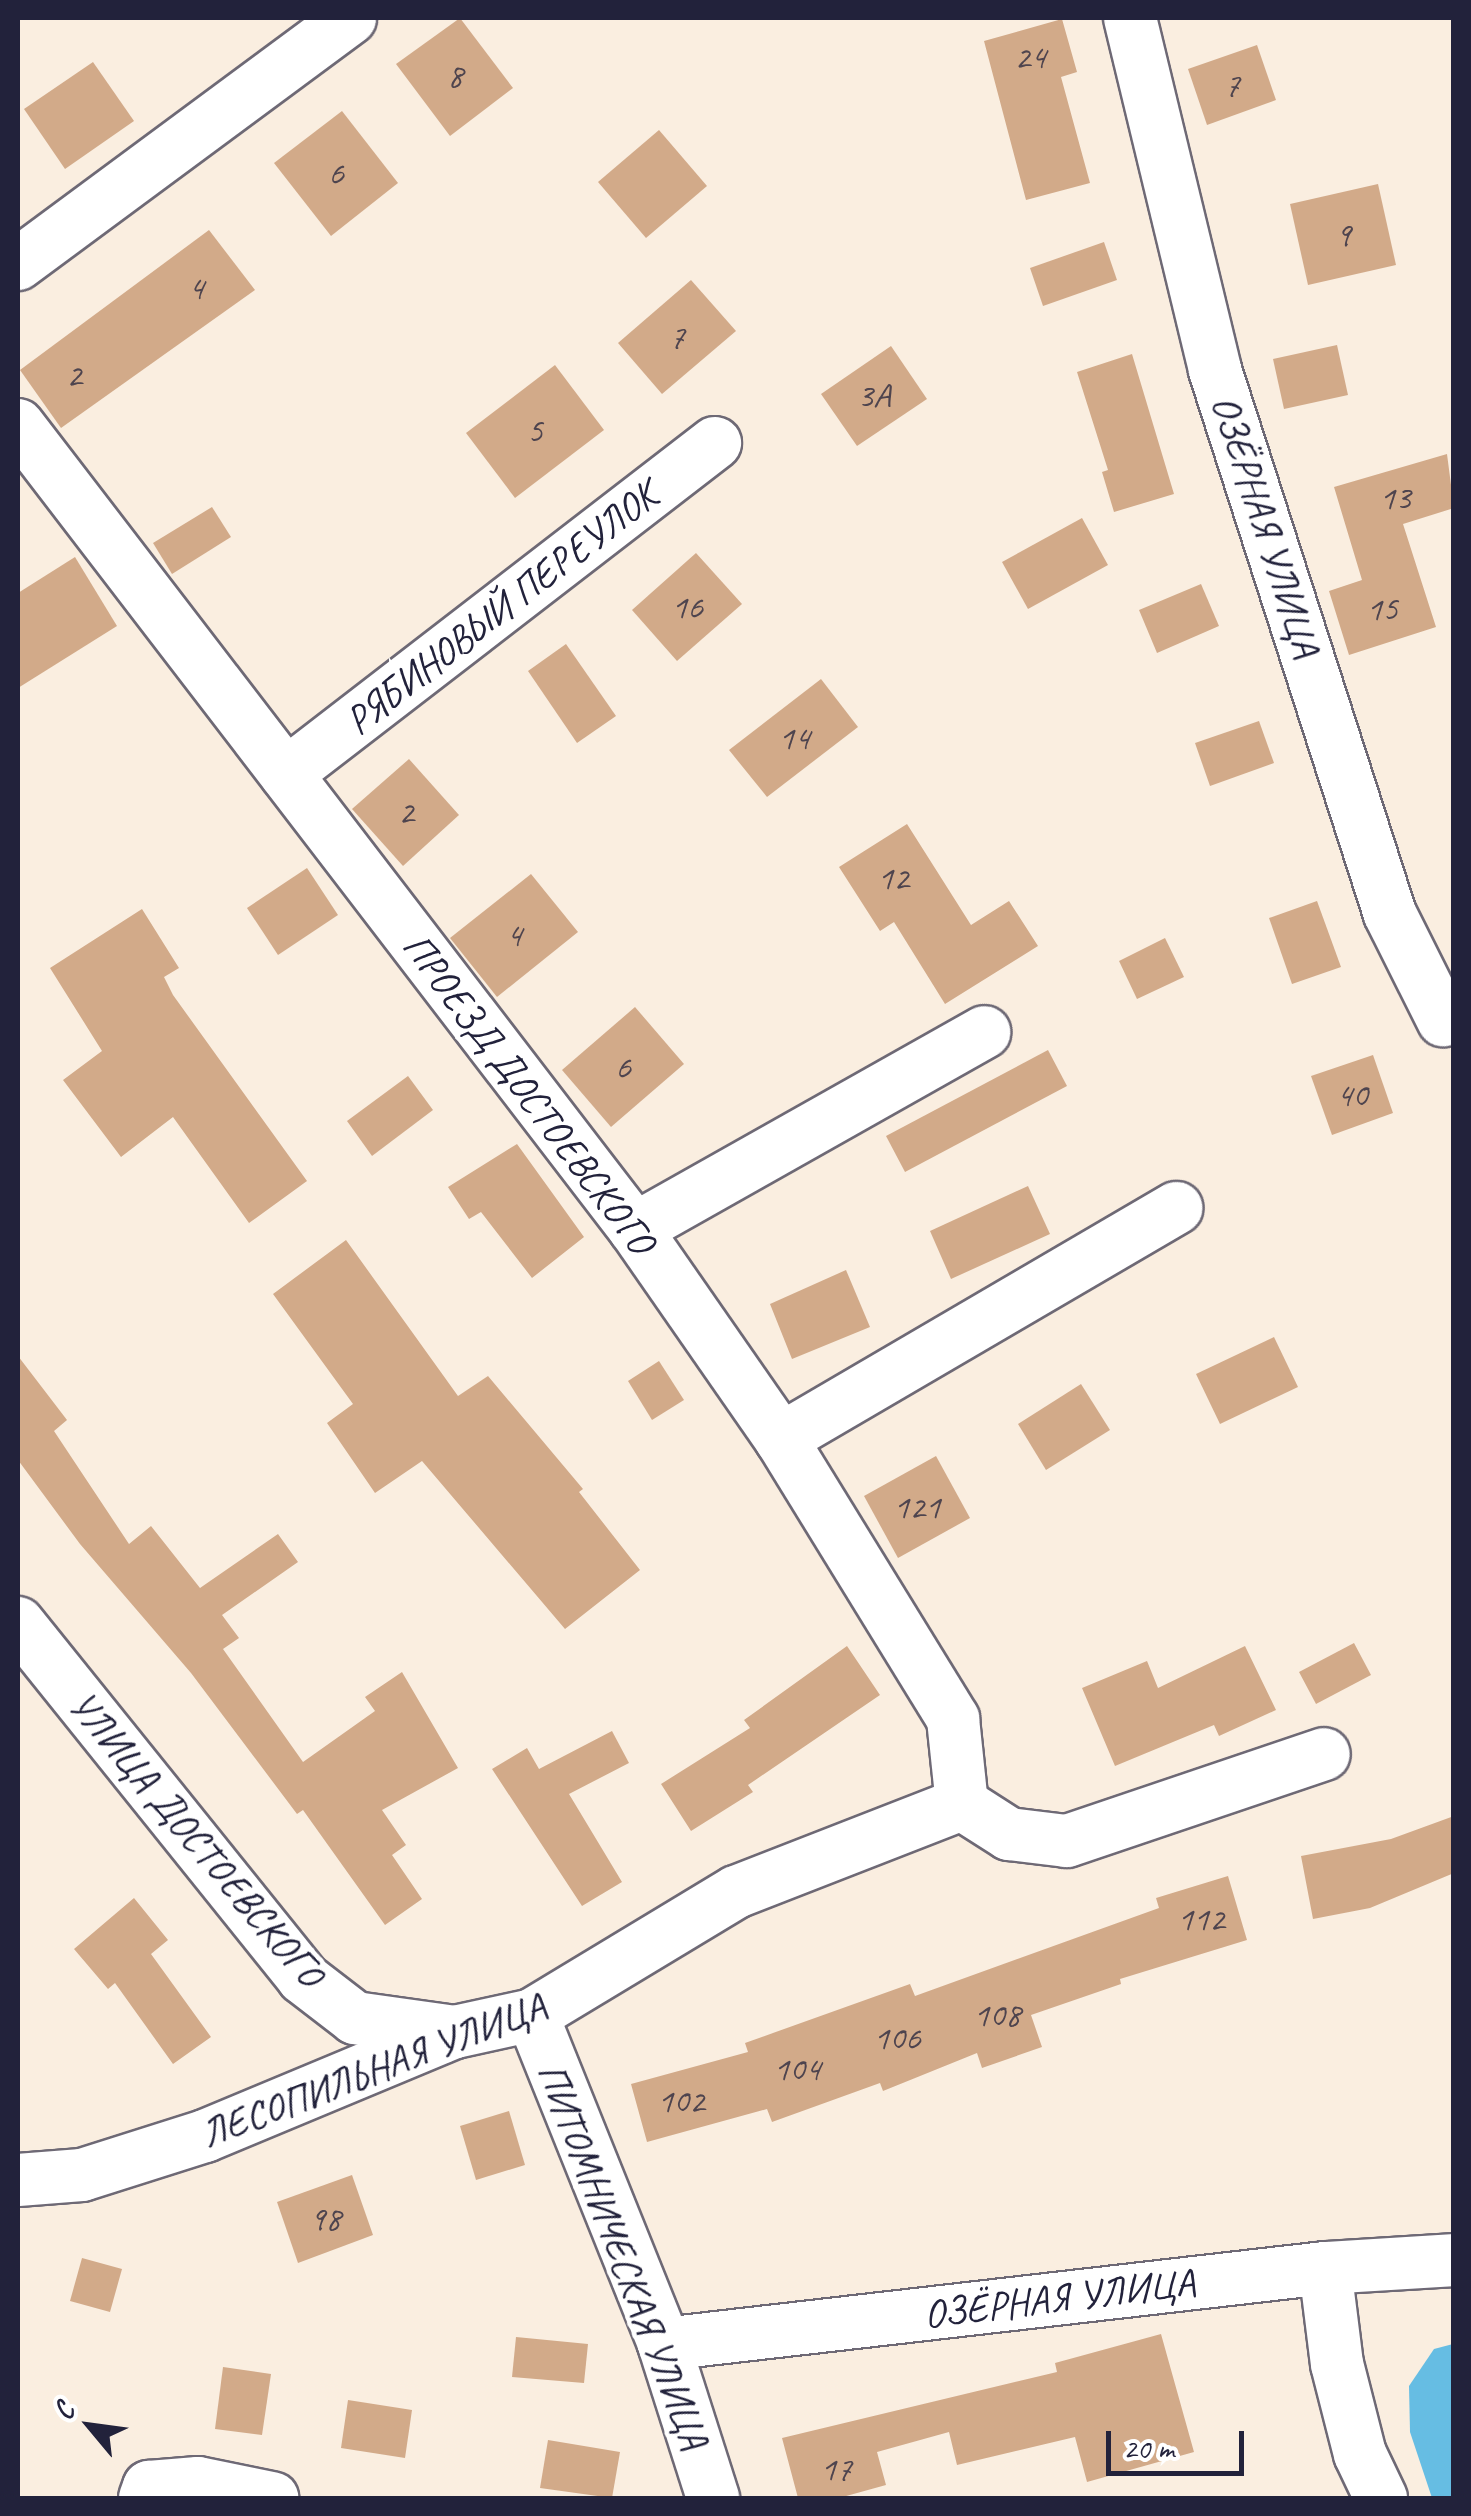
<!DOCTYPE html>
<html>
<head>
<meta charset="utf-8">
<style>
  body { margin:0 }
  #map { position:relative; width:1471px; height:2516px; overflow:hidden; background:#faeee0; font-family:Caveat,sans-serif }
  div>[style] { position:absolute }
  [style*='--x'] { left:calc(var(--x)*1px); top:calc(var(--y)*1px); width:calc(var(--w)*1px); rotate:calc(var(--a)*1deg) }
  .water>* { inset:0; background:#66bde3 }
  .building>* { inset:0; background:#d2aa89 }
  .roads { filter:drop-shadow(2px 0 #6e6975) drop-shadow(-2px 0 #6e6975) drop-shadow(0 2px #6e6975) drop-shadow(0 -2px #6e6975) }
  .street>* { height:52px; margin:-26px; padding:0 26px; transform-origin:26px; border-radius:26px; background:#fff }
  span { translate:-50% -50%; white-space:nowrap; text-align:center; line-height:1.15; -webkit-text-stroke:9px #fff; paint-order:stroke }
  .number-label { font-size:35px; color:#4e444e }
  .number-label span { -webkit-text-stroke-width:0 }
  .street-label { font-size:40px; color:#22223b }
  .frame { position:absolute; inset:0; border:20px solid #22223b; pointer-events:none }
  .north { position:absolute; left:40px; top:2376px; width:100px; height:100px; -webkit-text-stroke:8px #fff; paint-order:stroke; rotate:299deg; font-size:28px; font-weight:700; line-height:40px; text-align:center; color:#22223b }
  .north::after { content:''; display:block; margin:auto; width:35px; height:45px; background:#22223b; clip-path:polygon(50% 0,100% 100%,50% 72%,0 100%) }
  .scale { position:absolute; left:1106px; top:2431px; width:138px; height:45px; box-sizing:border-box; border:5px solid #22223b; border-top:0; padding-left:12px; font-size:30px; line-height:35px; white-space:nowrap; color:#22223b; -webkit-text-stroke:8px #fff; paint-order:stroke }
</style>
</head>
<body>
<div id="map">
  <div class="water">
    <i style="clip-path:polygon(1453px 2344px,1453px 2498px,1432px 2498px,1410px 2432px,1409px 2386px,1434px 2349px)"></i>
  </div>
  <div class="building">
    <i style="clip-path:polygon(460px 18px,513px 88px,450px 136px,396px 64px)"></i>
    <i style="clip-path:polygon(1062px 19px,1077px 72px,1061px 77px,1090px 183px,1026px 200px,984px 41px)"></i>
    <i style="clip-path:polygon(1257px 45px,1276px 100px,1207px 125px,1188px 69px)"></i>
    <i style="clip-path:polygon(93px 62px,134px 121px,65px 169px,24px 109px)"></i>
    <i style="clip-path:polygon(342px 111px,398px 183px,331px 236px,274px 163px)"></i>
    <i style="clip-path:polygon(659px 130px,707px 186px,646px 238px,598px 182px)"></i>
    <i style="clip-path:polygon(1378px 184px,1396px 265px,1308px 285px,1290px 204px)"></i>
    <i style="clip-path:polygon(209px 230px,255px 290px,61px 428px,20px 370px)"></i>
    <i style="clip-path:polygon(1104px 242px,1117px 280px,1043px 306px,1030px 268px)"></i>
    <i style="clip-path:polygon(691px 280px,736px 331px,662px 394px,618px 343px)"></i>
    <i style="clip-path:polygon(1337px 345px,1348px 395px,1284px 409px,1273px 359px)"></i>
    <i style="clip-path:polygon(891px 346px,927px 399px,857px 446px,821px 394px)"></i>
    <i style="clip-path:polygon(1132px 354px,1174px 494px,1114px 512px,1102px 472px,1108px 470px,1077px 372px)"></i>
    <i style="clip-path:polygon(555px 365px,604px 430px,515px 498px,466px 433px)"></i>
    <i style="clip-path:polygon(1447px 454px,1454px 508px,1403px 524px,1436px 627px,1349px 655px,1329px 591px,1362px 580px,1334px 487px)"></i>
    <i style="clip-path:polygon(212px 507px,231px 537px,172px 574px,153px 543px)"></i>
    <i style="clip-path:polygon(1082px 518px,1108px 565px,1028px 609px,1002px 562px)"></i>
    <i style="clip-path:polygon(696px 553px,742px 604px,677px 661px,632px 610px)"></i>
    <i style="clip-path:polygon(75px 557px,117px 626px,18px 688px,18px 593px)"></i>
    <i style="clip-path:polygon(1201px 584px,1219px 626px,1157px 653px,1139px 610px)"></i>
    <i style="clip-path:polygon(566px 644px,616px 716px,577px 743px,528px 671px)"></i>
    <i style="clip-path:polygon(821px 679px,858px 727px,767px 797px,729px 750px)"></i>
    <i style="clip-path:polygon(1259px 721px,1274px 763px,1210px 786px,1195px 743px)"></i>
    <i style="clip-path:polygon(409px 759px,459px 815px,403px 866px,352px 809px)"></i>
    <i style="clip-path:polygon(907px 824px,971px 925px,1009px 901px,1038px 946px,945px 1004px,894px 922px,880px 931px,839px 867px)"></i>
    <i style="clip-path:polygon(307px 868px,338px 915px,278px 955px,247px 908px)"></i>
    <i style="clip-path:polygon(531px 874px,578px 932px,497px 997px,450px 938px)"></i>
    <i style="clip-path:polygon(1317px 901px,1341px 967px,1292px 984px,1269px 918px)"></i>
    <i style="clip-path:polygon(142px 909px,179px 968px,164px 977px,173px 995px,307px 1181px,249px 1223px,173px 1117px,121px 1157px,63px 1080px,102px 1051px,50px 968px)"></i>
    <i style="clip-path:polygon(1165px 938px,1184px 977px,1137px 999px,1119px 961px)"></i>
    <i style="clip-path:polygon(635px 1007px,684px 1064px,611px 1127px,562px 1070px)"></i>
    <i style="clip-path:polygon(1048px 1050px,1067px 1086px,905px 1172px,886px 1136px)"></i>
    <i style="clip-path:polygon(1373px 1055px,1393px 1113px,1332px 1135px,1311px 1076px)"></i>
    <i style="clip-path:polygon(408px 1076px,433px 1110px,372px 1156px,347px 1121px)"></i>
    <i style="clip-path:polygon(517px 1144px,584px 1237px,532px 1278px,481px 1212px,469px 1219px,448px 1187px)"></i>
    <i style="clip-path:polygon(1028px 1186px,1050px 1234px,951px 1279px,930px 1231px)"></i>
    <i style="clip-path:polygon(346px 1240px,458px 1396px,488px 1376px,583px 1489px,579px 1492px,640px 1570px,565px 1629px,422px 1461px,375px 1493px,327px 1423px,353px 1404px,273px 1294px)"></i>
    <i style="clip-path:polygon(846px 1270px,870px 1327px,792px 1359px,770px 1304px)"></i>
    <i style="clip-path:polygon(1274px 1337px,1298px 1387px,1220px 1424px,1196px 1374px)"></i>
    <i style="clip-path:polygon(18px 1356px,67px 1420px,54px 1431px,129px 1544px,151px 1526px,200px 1588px,278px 1534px,298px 1562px,222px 1615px,239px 1638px,223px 1649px,303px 1762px,375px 1711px,365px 1697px,402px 1672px,458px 1768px,382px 1810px,406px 1845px,392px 1855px,422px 1899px,385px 1925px,303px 1810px,297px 1814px,191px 1673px,80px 1544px,18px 1460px)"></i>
    <i style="clip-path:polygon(659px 1361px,684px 1400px,652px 1420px,628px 1381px)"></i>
    <i style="clip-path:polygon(1081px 1384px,1110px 1430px,1046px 1470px,1018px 1424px)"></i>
    <i style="clip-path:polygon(936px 1456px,970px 1518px,898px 1558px,864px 1496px)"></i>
    <i style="clip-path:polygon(1354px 1643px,1371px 1675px,1316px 1704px,1299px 1672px)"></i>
    <i style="clip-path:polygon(847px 1646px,880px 1695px,748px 1785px,753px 1792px,691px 1831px,661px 1784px,750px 1728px,744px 1720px)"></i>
    <i style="clip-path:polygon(1245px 1646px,1276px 1710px,1219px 1736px,1214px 1725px,1115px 1766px,1082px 1688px,1147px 1661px,1158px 1688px)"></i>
    <i style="clip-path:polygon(612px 1731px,629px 1763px,569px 1794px,622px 1882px,582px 1906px,492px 1769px,527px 1748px,539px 1769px)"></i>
    <i style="clip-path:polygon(1454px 1816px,1454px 1873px,1370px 1908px,1313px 1919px,1301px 1856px,1391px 1839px)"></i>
    <i style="clip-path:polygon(1228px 1876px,1247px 1940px,1120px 1979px,1121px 1984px,1031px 2015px,1042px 2047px,982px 2068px,977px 2053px,883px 2091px,880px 2083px,772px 2122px,767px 2109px,647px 2142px,631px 2084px,748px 2052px,745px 2043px,910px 1984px,915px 1996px,1159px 1908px,1156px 1898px)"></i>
    <i style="clip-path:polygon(134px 1898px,168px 1940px,151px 1954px,211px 2037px,173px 2064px,115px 1983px,108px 1989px,74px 1949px)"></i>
    <i style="clip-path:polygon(509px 2111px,525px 2165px,476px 2180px,460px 2126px)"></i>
    <i style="clip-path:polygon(352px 2175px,373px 2235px,298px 2263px,277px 2202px)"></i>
    <i style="clip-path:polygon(82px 2258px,122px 2269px,110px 2312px,70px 2301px)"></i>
    <i style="clip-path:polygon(1161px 2334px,1194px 2452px,1087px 2482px,1075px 2437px,957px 2465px,949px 2432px,877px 2452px,886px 2485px,839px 2498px,798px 2498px,782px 2438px,1057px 2372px,1055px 2363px)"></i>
    <i style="clip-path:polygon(516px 2337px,588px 2344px,584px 2383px,512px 2377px)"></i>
    <i style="clip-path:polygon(223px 2367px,271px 2374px,262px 2435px,215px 2429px)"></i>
    <i style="clip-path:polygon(348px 2400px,412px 2410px,405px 2458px,341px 2448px)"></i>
    <i style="clip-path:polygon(548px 2440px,620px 2452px,612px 2498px,540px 2488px)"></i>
  </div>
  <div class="roads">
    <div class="street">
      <i style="--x:1130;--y:18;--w:362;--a:76.4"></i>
      <i style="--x:1215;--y:370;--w:571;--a:72.17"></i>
      <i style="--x:1390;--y:914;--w:119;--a:63.4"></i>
      <i style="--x:18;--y:264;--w:413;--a:-36.5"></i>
      <i style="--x:18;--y:425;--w:1013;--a:52.5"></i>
      <i style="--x:635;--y:1229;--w:256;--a:55.2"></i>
      <i style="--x:781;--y:1439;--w:329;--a:58.4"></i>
      <i style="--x:953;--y:1719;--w:85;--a:84"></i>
      <i style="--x:286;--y:774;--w:542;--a:-37.65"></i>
      <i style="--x:635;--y:1229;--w:401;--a:-29.4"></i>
      <i style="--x:781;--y:1439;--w:458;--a:-30.3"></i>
      <i style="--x:18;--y:1623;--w:455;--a:51.2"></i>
      <i style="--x:303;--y:1978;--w:66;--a:37.6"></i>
      <i style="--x:355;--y:2018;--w:101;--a:8"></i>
      <i style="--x:532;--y:2015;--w:354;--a:68.1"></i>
      <i style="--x:664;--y:2344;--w:162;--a:72.3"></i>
      <i style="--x:18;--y:2180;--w:64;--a:-4.5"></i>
      <i style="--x:82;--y:2175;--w:129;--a:-17.6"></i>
      <i style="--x:205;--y:2136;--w:271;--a:-22.6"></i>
      <i style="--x:455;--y:2032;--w:79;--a:-12.4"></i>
      <i style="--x:532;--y:2015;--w:238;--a:-31.1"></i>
      <i style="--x:736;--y:1892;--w:243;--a:-21.3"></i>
      <i style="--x:962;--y:1804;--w:56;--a:32.6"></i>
      <i style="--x:1009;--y:1834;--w:58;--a:6.9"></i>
      <i style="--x:1067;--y:1841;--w:271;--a:-18.7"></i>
      <i style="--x:1325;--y:2268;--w:97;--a:82.9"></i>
      <i style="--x:1337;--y:2364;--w:93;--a:75.7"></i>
      <i style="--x:1360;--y:2454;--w:49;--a:64.5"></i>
      <i style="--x:664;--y:2344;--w:665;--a:-6.56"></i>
      <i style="--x:1325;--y:2268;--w:129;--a:-3.5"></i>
      <i style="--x:145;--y:2498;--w:12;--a:-70"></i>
      <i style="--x:149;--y:2487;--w:49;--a:-4.7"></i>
      <i style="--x:198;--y:2483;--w:76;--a:11.5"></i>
    </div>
  </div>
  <div class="number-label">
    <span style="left:1030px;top:57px">24</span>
    <span style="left:455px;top:76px">8</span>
    <span style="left:1232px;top:85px">7</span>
    <span style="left:336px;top:173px">6</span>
    <span style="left:1343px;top:235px">9</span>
    <span style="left:196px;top:288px">4</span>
    <span style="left:677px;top:337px">7</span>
    <span style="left:74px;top:375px">2</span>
    <span style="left:874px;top:396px">3А</span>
    <span style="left:535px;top:431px">5</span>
    <span style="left:1395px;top:498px">13</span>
    <span style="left:687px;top:607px">16</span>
    <span style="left:1382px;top:609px">15</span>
    <span style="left:794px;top:738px">14</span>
    <span style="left:406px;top:812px">2</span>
    <span style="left:893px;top:878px">12</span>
    <span style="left:514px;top:935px">4</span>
    <span style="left:623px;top:1067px">6</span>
    <span style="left:1352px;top:1095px">40</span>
    <span style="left:917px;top:1507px">121</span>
    <span style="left:1201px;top:1919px">112</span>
    <span style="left:997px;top:2015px">108</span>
    <span style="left:897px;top:2038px">106</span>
    <span style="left:797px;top:2069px">104</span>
    <span style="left:681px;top:2101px">102</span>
    <span style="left:325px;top:2219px">98</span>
    <span style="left:836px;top:2469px">17</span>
  </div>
  <div class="street-label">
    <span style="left:1266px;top:526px;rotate:72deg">ОЗЁРНАЯ УЛИЦА</span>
    <span style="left:501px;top:608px;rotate:-38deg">РЯБИНОВЫЙ ПЕРЕУЛОК</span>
    <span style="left:529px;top:1093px;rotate:53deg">ПРОЕЗД ДОСТОЕВСКОГО</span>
    <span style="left:196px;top:1839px;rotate:50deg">УЛИЦА ДОСТОЕВСКОГО</span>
    <span style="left:373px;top:2070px;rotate:-21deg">ЛЕСОПИЛЬНАЯ УЛИЦА</span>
    <span style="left:623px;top:2256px;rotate:69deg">ПИТОМНИЧЕСКАЯ УЛИЦА</span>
    <span style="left:1059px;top:2298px;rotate:-7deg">ОЗЁРНАЯ УЛИЦА</span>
  </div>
  <div class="frame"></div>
  <div class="north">С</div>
  <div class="scale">20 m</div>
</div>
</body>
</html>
